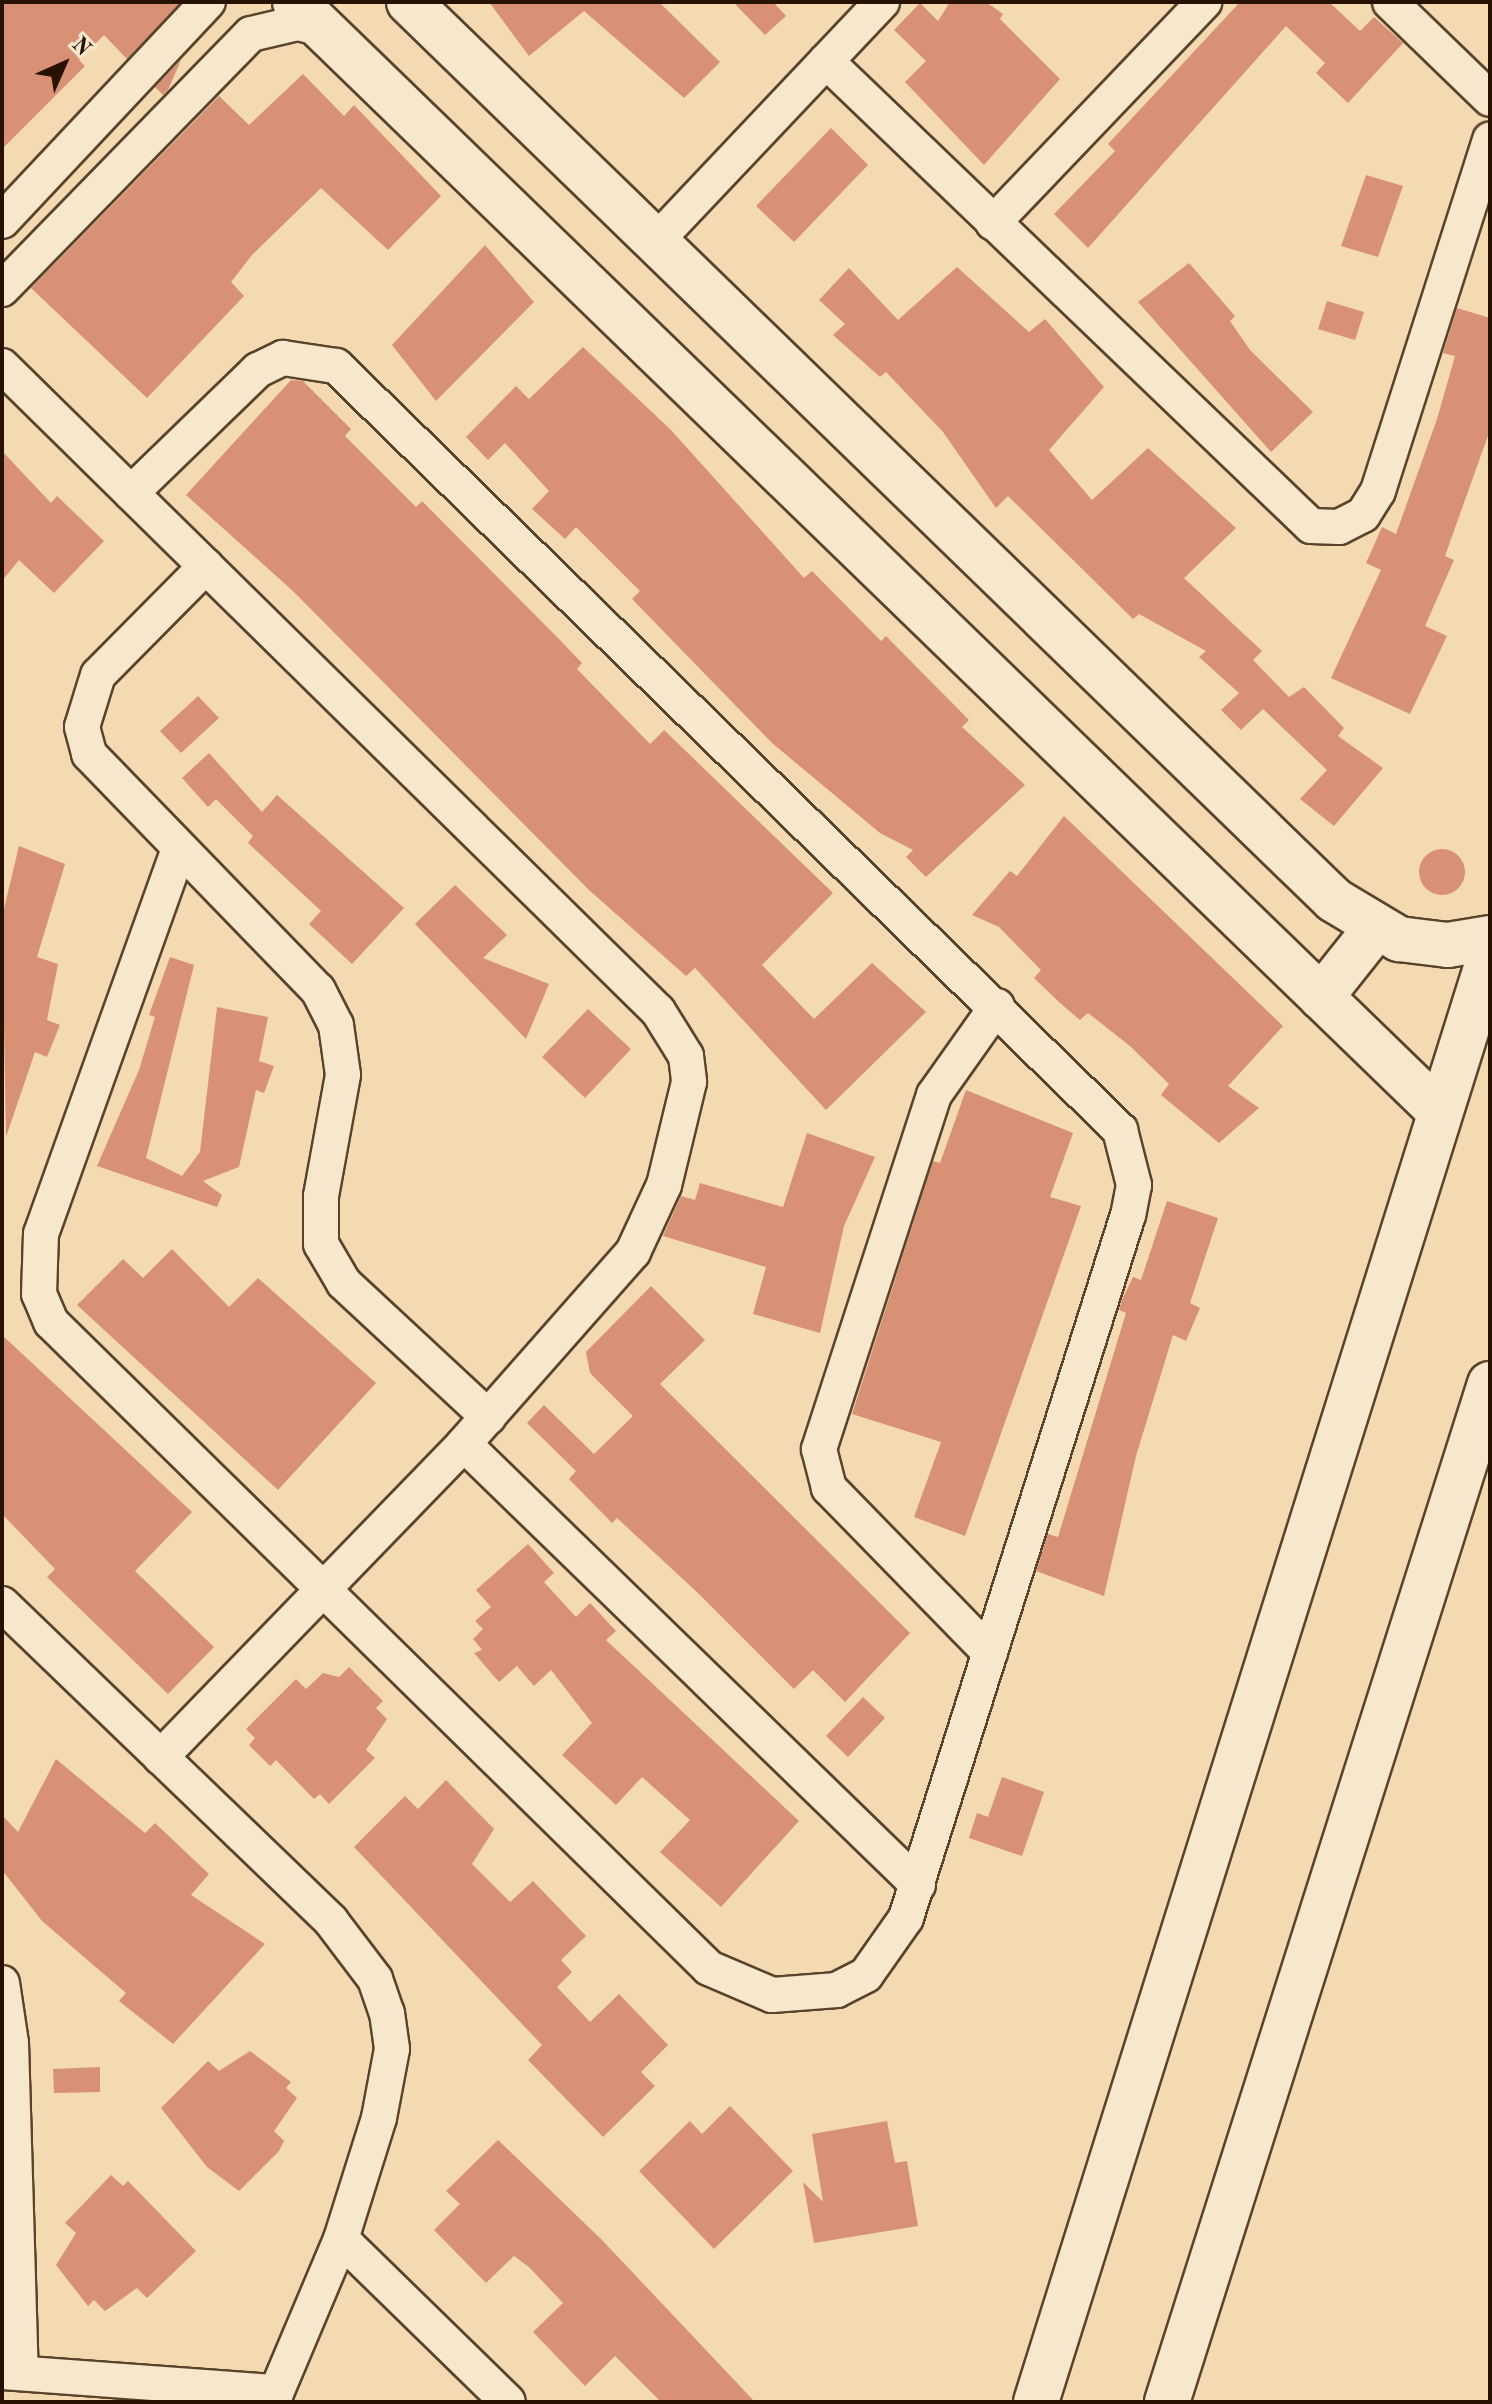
<!DOCTYPE html>
<html>
<head>
<meta charset="utf-8">
<style>
  body { margin:0 }
  #map { position:relative; width:1492px; height:2404px; overflow:hidden; background:#f3dab1; font-family:"Old Standard TT",serif }
  div>[style] { position:absolute }
  [style*='--x'] { left:calc(var(--x)*1px); top:calc(var(--y)*1px); width:calc(var(--w)*1px); rotate:calc(var(--a)*1deg) }
  .building>* { inset:0; background:#d99176 }
  .round { border-radius:50% }
  .roads { filter:drop-shadow(2px 0 #5a432c) drop-shadow(-2px 0 #5a432c) drop-shadow(0 2px #5a432c) drop-shadow(0 -2px #5a432c) }
  .street>* { height:34px; margin:-17px; padding:0 17px; transform-origin:17px; border-radius:17px; background:#f7e7cc }
  .secondary>* { height:44px; margin:-22px; padding:0 22px; transform-origin:22px; border-radius:22px; background:#f7e7cc }
  span { translate:-50% -50%; white-space:nowrap; text-align:center; line-height:1.15; -webkit-text-stroke:8px #f7e7cc; paint-order:stroke }
  .frame { position:absolute; inset:0; border:4px solid #271100; pointer-events:none }
  .north { position:absolute; left:24px; top:24px; width:80px; height:80px; -webkit-text-stroke:6px #f7e7cc; paint-order:stroke; rotate:45deg; font-size:22px; font-weight:700; line-height:32px; text-align:center; color:#271100 }
  .north::after { content:''; display:block; margin:auto; width:28px; height:36px; background:#271100; clip-path:polygon(50% 0,100% 100%,50% 72%,0 100%) }
</style>
</head>
<body>
<div id="map">
  <div class="building">
    <i style="clip-path:polygon(2px 2px,181px 2px,127px 59px,104px 35px,79px 60px,85px 66px,2px 149px)"></i>
    <i style="clip-path:polygon(489px 2px,659px 2px,720px 62px,684px 98px,584px 11px,529px 56px)"></i>
    <i style="clip-path:polygon(733px 2px,773px 2px,786px 16px,765px 35px)"></i>
    <i style="clip-path:polygon(950px 2px,986px 2px,1003px 14px,1000px 19px,1060px 79px,984px 165px,905px 82px,926px 61px,894px 30px,920px 3px,938px 21px)"></i>
    <i style="clip-path:polygon(1240px 2px,1329px 2px,1360px 31px,1374px 17px,1403px 43px,1348px 103px,1316px 73px,1325px 63px,1286px 26px,1088px 248px,1054px 214px,1115px 151px,1108px 144px)"></i>
    <i style="clip-path:polygon(181px 60px,168px 90px,163px 95px,155px 87px)"></i>
    <i style="clip-path:polygon(303px 74px,344px 116px,354px 105px,441px 196px,388px 250px,321px 188px,252px 255px,231px 282px,244px 296px,147px 398px,31px 288px,219px 96px,249px 125px)"></i>
    <i style="clip-path:polygon(831px 128px,868px 165px,794px 242px,756px 206px)"></i>
    <i style="clip-path:polygon(1366px 175px,1403px 186px,1378px 257px,1341px 246px)"></i>
    <i style="clip-path:polygon(485px 245px,534px 302px,436px 401px,392px 345px)"></i>
    <i style="clip-path:polygon(1189px 263px,1235px 316px,1230px 321px,1250px 350px,1313px 412px,1271px 452px,1138px 302px)"></i>
    <i style="clip-path:polygon(957px 267px,1029px 332px,1045px 319px,1104px 387px,1049px 450px,1092px 500px,1148px 448px,1236px 528px,1184px 578px,1262px 651px,1253px 660px,1289px 697px,1304px 687px,1344px 728px,1338px 736px,1383px 768px,1334px 826px,1300px 799px,1327px 770px,1263px 709px,1241px 730px,1221px 710px,1239px 693px,1199px 657px,1206px 651px,1139px 614px,1133px 619px,1008px 496px,996px 508px,943px 432px,886px 372px,880px 377px,833px 335px,845px 324px,819px 300px,849px 268px,898px 320px)"></i>
    <i style="clip-path:polygon(1327px 301px,1364px 312px,1355px 340px,1318px 329px)"></i>
    <i style="clip-path:polygon(1457px 308px,1490px 318px,1490px 430px,1445px 556px,1454px 560px,1425px 626px,1447px 636px,1410px 714px,1331px 678px,1381px 570px,1366px 563px,1382px 527px,1396px 534px,1437px 419px,1455px 356px,1443px 353px)"></i>
    <i style="clip-path:polygon(583px 347px,671px 430px,804px 578px,812px 571px,881px 641px,886px 636px,969px 720px,962px 727px,1025px 785px,926px 877px,906px 857px,913px 850px,880px 833px,772px 743px,632px 599px,640px 591px,576px 527px,565px 539px,532px 509px,549px 491px,505px 443px,488px 460px,466px 437px,516px 386px,529px 399px)"></i>
    <i style="clip-path:polygon(291px 380px,303px 381px,351px 429px,345px 436px,416px 507px,422px 501px,556px 636px,582px 663px,577px 669px,650px 744px,664px 730px,833px 893px,762px 965px,814px 1019px,872px 963px,926px 1012px,826px 1110px,695px 968px,686px 976px,589px 890px,294px 592px,186px 495px)"></i>
    <i style="clip-path:polygon(2px 451px,51px 503px,57px 496px,104px 541px,54px 593px,19px 560px,2px 581px)"></i>
    <i style="clip-path:polygon(198px 696px,219px 718px,181px 753px,160px 731px)"></i>
    <i style="clip-path:polygon(209px 753px,262px 812px,277px 795px,404px 908px,352px 964px,309px 924px,321px 911px,248px 843px,253px 836px,216px 799px,208px 807px,182px 778px)"></i>
    <i style="clip-path:polygon(1064px 816px,1283px 1026px,1228px 1086px,1259px 1108px,1219px 1143px,1161px 1095px,1169px 1084px,1130px 1046px,1088px 1013px,1080px 1020px,1060px 1003px,1034px 978px,1041px 970px,999px 927px,972px 915px,1010px 871px,1017px 876px)"></i>
    <i style="clip-path:polygon(19px 846px,65px 864px,37px 957px,58px 964px,47px 1020px,60px 1025px,47px 1057px,35px 1052px,6px 1137px,2px 917px)"></i>
    <i class="round" style="left:1419px;top:849px;width:46px;height:46px"></i>
    <i style="clip-path:polygon(455px 885px,507px 935px,483px 958px,549px 984px,526px 1039px,415px 924px)"></i>
    <i style="clip-path:polygon(170px 957px,194px 965px,146px 1158px,182px 1176px,200px 1152px,217px 1007px,268px 1017px,259px 1061px,274px 1066px,264px 1093px,256px 1090px,239px 1167px,203px 1181px,222px 1195px,217px 1207px,97px 1166px,139px 1070px,155px 1017px,149px 1015px)"></i>
    <i style="clip-path:polygon(588px 1009px,631px 1049px,585px 1098px,542px 1057px)"></i>
    <i style="clip-path:polygon(966px 1090px,1073px 1133px,1050px 1197px,1081px 1206px,965px 1536px,914px 1517px,941px 1442px,852px 1414px,933px 1161px,940px 1163px)"></i>
    <i style="clip-path:polygon(807px 1133px,875px 1157px,844px 1226px,820px 1333px,753px 1314px,766px 1267px,663px 1236px,681px 1196px,695px 1200px,700px 1183px,783px 1207px)"></i>
    <i style="clip-path:polygon(1167px 1201px,1218px 1218px,1190px 1303px,1200px 1308px,1186px 1341px,1173px 1335px,1136px 1456px,1104px 1596px,1036px 1571px,1048px 1534px,1058px 1537px,1126px 1313px,1119px 1310px,1122px 1300px,1133px 1277px,1141px 1280px)"></i>
    <i style="clip-path:polygon(172px 1249px,229px 1307px,258px 1278px,376px 1383px,278px 1490px,77px 1305px,123px 1259px,143px 1278px)"></i>
    <i style="clip-path:polygon(651px 1286px,705px 1340px,660px 1384px,910px 1633px,845px 1702px,813px 1670px,794px 1689px,700px 1595px,617px 1518px,612px 1523px,569px 1479px,576px 1471px,527px 1423px,544px 1405px,594px 1454px,633px 1416px,590px 1373px,586px 1352px)"></i>
    <i style="clip-path:polygon(2px 1335px,192px 1512px,135px 1571px,214px 1647px,168px 1694px,47px 1577px,55px 1569px,2px 1514px)"></i>
    <i style="clip-path:polygon(528px 1544px,554px 1573px,544px 1582px,576px 1617px,590px 1603px,616px 1631px,606px 1640px,799px 1821px,721px 1907px,660px 1852px,690px 1820px,642px 1777px,616px 1805px,562px 1755px,592px 1723px,551px 1670px,534px 1686px,517px 1666px,499px 1682px,474px 1653px,482px 1650px,473px 1639px,483px 1629px,475px 1621px,491px 1607px,476px 1590px)"></i>
    <i style="clip-path:polygon(349px 1667px,383px 1701px,376px 1708px,387px 1719px,366px 1750px,375px 1758px,329px 1804px,320px 1794px,314px 1799px,276px 1760px,270px 1766px,249px 1745px,255px 1738px,246px 1729px,296px 1679px,306px 1689px,323px 1673px,339px 1677px)"></i>
    <i style="clip-path:polygon(863px 1697px,885px 1718px,848px 1757px,826px 1736px)"></i>
    <i style="clip-path:polygon(56px 1759px,145px 1833px,155px 1823px,209px 1874px,191px 1895px,265px 1944px,173px 2044px,119px 2001px,126px 1993px,42px 1921px,2px 1870px,2px 1815px,18px 1832px)"></i>
    <i style="clip-path:polygon(1002px 1777px,1044px 1792px,1022px 1856px,969px 1838px,977px 1813px,988px 1817px)"></i>
    <i style="clip-path:polygon(446px 1780px,494px 1829px,472px 1864px,510px 1902px,533px 1881px,586px 1936px,561px 1960px,572px 1972px,557px 1987px,590px 2022px,619px 1994px,668px 2045px,641px 2072px,655px 2086px,603px 2137px,528px 2060px,542px 2045px,354px 1847px,405px 1796px,418px 1809px)"></i>
    <i style="clip-path:polygon(250px 2051px,291px 2082px,286px 2088px,297px 2098px,274px 2131px,284px 2141px,279px 2151px,239px 2191px,207px 2167px,161px 2108px,208px 2061px,219px 2071px)"></i>
    <i style="clip-path:polygon(100px 2067px,100px 2092px,54px 2093px,53px 2069px)"></i>
    <i style="clip-path:polygon(730px 2106px,793px 2171px,714px 2249px,639px 2171px,690px 2121px,702px 2134px)"></i>
    <i style="clip-path:polygon(887px 2121px,895px 2163px,907px 2161px,918px 2226px,814px 2243px,803px 2182px,823px 2202px,812px 2134px)"></i>
    <i style="clip-path:polygon(498px 2140px,602px 2240px,755px 2402px,661px 2402px,615px 2356px,585px 2386px,533px 2332px,563px 2303px,529px 2267px,514px 2256px,486px 2283px,434px 2230px,460px 2204px,446px 2191px)"></i>
    <i style="clip-path:polygon(111px 2175px,123px 2186px,128px 2181px,196px 2251px,147px 2298px,137px 2288px,105px 2311px,94px 2300px,88px 2306px,56px 2265px,76px 2233px,65px 2223px)"></i>
  </div>
  <div class="roads">
    <div class="street">
      <i style="--x:1390;--y:2;--w:139;--a:44.1"></i>
      <i style="--x:826;--y:61;--w:672;--a:43.79"></i>
      <i style="--x:1311;--y:526;--w:28;--a:2"></i>
      <i style="--x:1339;--y:527;--w:27;--a:-27"></i>
      <i style="--x:1363;--y:515;--w:28;--a:-58"></i>
      <i style="--x:1378;--y:491;--w:369;--a:-72.3"></i>
      <i style="--x:2;--y:221;--w:301;--a:-46.8"></i>
      <i style="--x:993;--y:223;--w:306;--a:-46.3"></i>
      <i style="--x:656;--y:241;--w:329;--a:-46.6"></i>
      <i style="--x:2;--y:289;--w:356;--a:-45.7"></i>
      <i style="--x:251;--y:34;--w:48;--a:-13.2"></i>
      <i style="--x:298;--y:23;--w:25;--a:14"></i>
      <i style="--x:2;--y:366;--w:920;--a:44.52"></i>
      <i style="--x:658;--y:1011;--w:53;--a:58.1"></i>
      <i style="--x:686;--y:1056;--w:26;--a:83"></i>
      <i style="--x:689;--y:1082;--w:106;--a:103.6"></i>
      <i style="--x:664;--y:1185;--w:74;--a:114.8"></i>
      <i style="--x:633;--y:1252;--w:256;--a:131.4"></i>
      <i style="--x:464;--y:1444;--w:436;--a:134.1"></i>
      <i style="--x:131;--y:493;--w:177;--a:-44.1"></i>
      <i style="--x:258;--y:370;--w:28;--a:-26"></i>
      <i style="--x:283;--y:358;--w:54;--a:8.6"></i>
      <i style="--x:336;--y:366;--w:1095;--a:44.26"></i>
      <i style="--x:1120;--y:1130;--w:57;--a:75.7"></i>
      <i style="--x:1134;--y:1185;--w:31;--a:101"></i>
      <i style="--x:1128;--y:1215;--w:737;--a:107.53"></i>
      <i style="--x:906;--y:1918;--w:70;--a:125.1"></i>
      <i style="--x:866;--y:1975;--w:33;--a:153"></i>
      <i style="--x:837;--y:1990;--w:65;--a:175.6"></i>
      <i style="--x:772;--y:1995;--w:69;--a:-156.8"></i>
      <i style="--x:709;--y:1968;--w:922;--a:-135.53"></i>
      <i style="--x:51;--y:1322;--w:30;--a:-113"></i>
      <i style="--x:39;--y:1294;--w:60;--a:-88.1"></i>
      <i style="--x:41;--y:1234;--w:406;--a:-70.3"></i>
      <i style="--x:206;--y:566;--w:153;--a:134.7"></i>
      <i style="--x:98;--y:675;--w:54;--a:107.1"></i>
      <i style="--x:82;--y:727;--w:28;--a:75"></i>
      <i style="--x:89;--y:754;--w:329;--a:45.9"></i>
      <i style="--x:318;--y:990;--w:39;--a:63"></i>
      <i style="--x:336;--y:1025;--w:50;--a:82"></i>
      <i style="--x:343;--y:1075;--w:123;--a:100.3"></i>
      <i style="--x:321;--y:1196;--w:48;--a:90"></i>
      <i style="--x:321;--y:1244;--w:45;--a:59.5"></i>
      <i style="--x:344;--y:1283;--w:197;--a:42.9"></i>
      <i style="--x:464;--y:1444;--w:633;--a:44.17"></i>
      <i style="--x:2;--y:1604;--w:457;--a:43.9"></i>
      <i style="--x:331;--y:1921;--w:73;--a:52.8"></i>
      <i style="--x:375;--y:1979;--w:36;--a:71"></i>
      <i style="--x:387;--y:2013;--w:36;--a:82"></i>
      <i style="--x:392;--y:2049;--w:70;--a:100.7"></i>
      <i style="--x:379;--y:2118;--w:127;--a:107.4"></i>
      <i style="--x:341;--y:2239;--w:177;--a:112.9"></i>
      <i style="--x:990;--y:1653;--w:231;--a:-134.3"></i>
      <i style="--x:829;--y:1488;--w:40;--a:-104.4"></i>
      <i style="--x:819;--y:1449;--w:372;--a:-72"></i>
      <i style="--x:934;--y:1095;--w:109;--a:-54.7"></i>
      <i style="--x:2;--y:1983;--w:61;--a:81.5"></i>
      <i style="--x:11;--y:2043;--w:330;--a:88.3"></i>
      <i style="--x:341;--y:2239;--w:233;--a:44.3"></i>
      <i style="--x:2;--y:2372;--w:275;--a:4.2"></i>
    </div>
    <div class="secondary">
      <i style="--x:295;--y:2;--w:1593;--a:44.11"></i>
      <i style="--x:409;--y:2;--w:1289;--a:44.15"></i>
      <i style="--x:1334;--y:900;--w:76;--a:31"></i>
      <i style="--x:1399;--y:939;--w:49;--a:7"></i>
      <i style="--x:1448;--y:945;--w:43;--a:-9.5"></i>
      <i style="--x:1321;--y:997;--w:87;--a:-51.5"></i>
      <i style="--x:1036;--y:2402;--w:1517;--a:-72.58"></i>
      <i style="--x:1167;--y:2402;--w:1068;--a:-72.4"></i>
    </div>
  </div>
  <div class="frame"></div>
  <div class="north">N</div>
</div>
</body>
</html>
